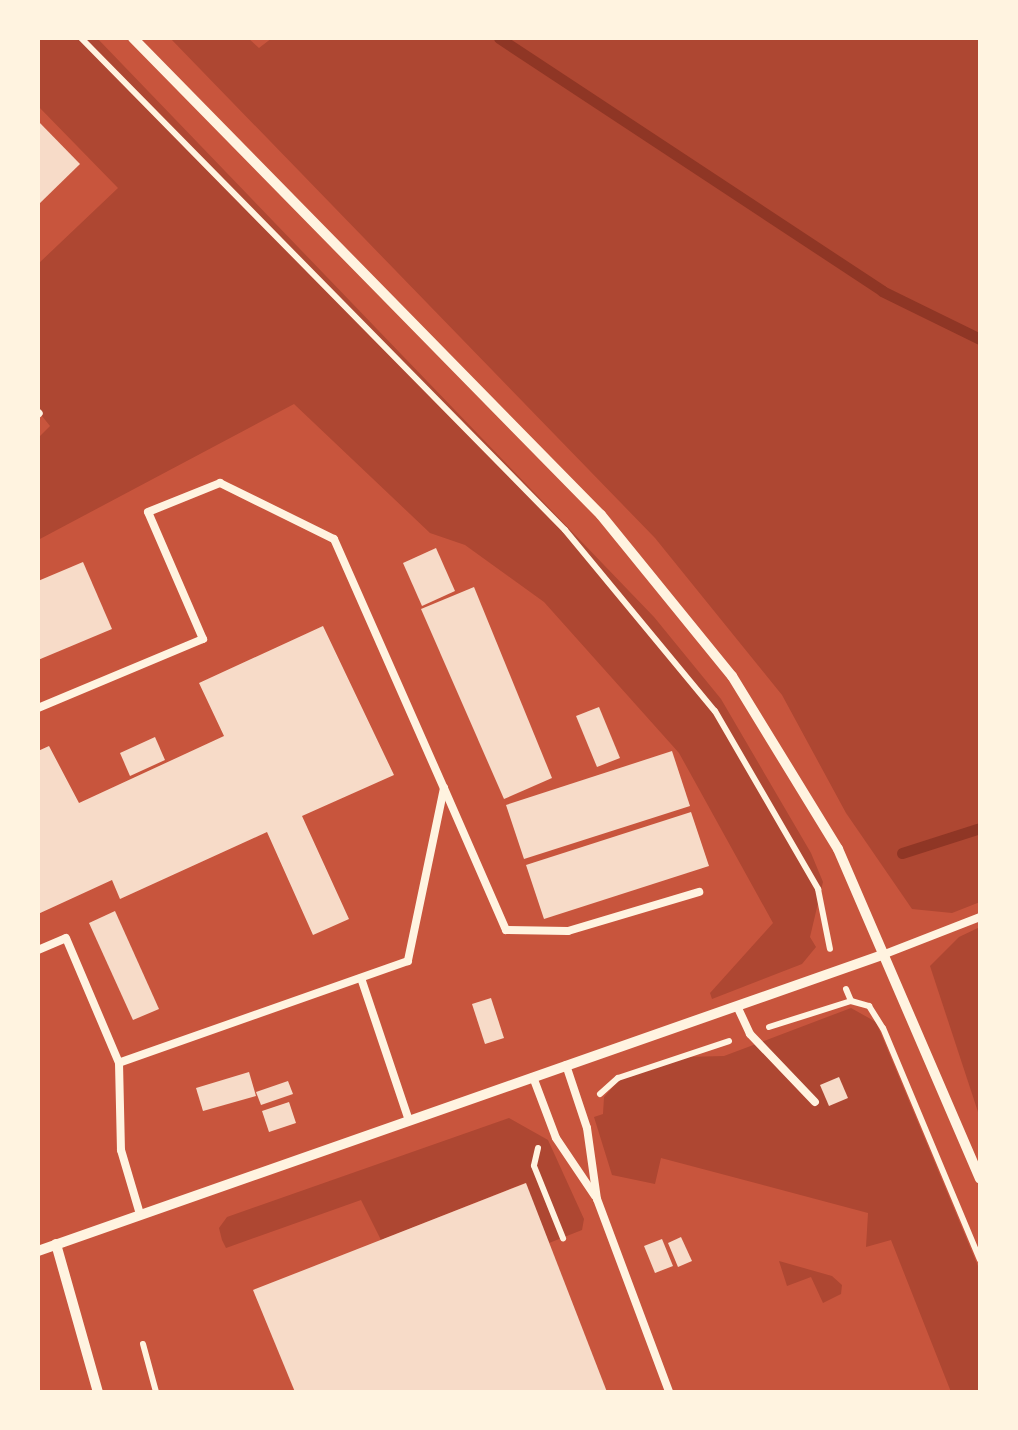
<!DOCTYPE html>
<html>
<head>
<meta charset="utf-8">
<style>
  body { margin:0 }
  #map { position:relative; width:1018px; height:1430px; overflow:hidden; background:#c8553d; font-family:Signika,sans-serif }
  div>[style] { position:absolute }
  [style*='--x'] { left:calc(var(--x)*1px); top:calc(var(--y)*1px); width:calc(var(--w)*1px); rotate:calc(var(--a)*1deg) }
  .green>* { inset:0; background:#ae4732 }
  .stream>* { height:11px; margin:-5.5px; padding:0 5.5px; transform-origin:5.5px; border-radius:5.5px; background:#8f3625 }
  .building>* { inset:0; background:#f7dbc8 }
  .path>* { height:6px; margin:-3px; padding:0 3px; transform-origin:3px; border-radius:3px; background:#fff3e0 }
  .service>* { height:8px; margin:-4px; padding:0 4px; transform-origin:4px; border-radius:4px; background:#fff3e0 }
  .minor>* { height:10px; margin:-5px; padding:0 5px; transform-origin:5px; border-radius:5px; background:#fff3e0 }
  span { translate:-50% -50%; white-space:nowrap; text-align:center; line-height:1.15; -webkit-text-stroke:8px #fff3e0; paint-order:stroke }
  .frame { position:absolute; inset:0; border:40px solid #fff3e0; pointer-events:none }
</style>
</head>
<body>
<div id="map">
  <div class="green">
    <i style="clip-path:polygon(38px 38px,97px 38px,654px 617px,721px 699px,811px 853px,823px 882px,810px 937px,816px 947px,802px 964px,712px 999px,710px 993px,773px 923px,679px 753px,544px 602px,465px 545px,430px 533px,294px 404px,38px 540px,38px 438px,50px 426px,38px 411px,38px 264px,118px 188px,38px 106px)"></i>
    <i style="clip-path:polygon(170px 38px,248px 38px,259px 48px,272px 38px,980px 38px,980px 902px,952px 913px,912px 909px,846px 813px,782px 695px,655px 538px)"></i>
    <i style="clip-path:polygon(980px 927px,980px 1118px,930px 966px,959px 937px)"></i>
    <i style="clip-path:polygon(851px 1008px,876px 1022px,980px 1271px,980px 1392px,951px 1392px,891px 1240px,866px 1247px,868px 1213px,661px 1158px,655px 1184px,612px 1175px,594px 1117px,603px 1114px,604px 1097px,620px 1079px,685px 1057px,724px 1056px)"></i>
    <i style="clip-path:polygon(509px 1118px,548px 1140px,584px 1219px,582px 1230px,549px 1243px,525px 1183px,381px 1240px,361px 1200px,226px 1248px,222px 1240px,219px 1228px,227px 1217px)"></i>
    <i style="clip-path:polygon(779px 1261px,832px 1276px,842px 1285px,841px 1294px,823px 1303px,811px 1277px,787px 1286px)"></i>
  </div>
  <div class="stream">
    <i style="--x:499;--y:38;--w:459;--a:33.4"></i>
    <i style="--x:882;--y:291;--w:109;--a:26.1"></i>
    <i style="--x:902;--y:853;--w:82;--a:-17.8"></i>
  </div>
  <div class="building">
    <i style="clip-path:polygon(38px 121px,80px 164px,38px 205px)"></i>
    <i style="clip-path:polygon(436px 548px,455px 591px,422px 606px,403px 563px)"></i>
    <i style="clip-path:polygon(83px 562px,112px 629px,38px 660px,38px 581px)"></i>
    <i style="clip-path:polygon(474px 587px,552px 778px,504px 799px,421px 609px)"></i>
    <i style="clip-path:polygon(323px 626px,394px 775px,302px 816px,349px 919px,313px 935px,267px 832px,120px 899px,112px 880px,38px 914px,38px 751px,49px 746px,79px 803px,224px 736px,199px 683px)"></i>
    <i style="clip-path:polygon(599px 707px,620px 758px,597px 767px,576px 716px)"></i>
    <i style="clip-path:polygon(155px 737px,165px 760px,130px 776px,120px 753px)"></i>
    <i style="clip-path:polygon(672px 751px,690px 806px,524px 859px,506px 805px)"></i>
    <i style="clip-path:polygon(691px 812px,709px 866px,544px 919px,526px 865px)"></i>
    <i style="clip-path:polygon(115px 911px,159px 1009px,133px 1020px,89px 923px)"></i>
    <i style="clip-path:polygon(491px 998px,504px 1038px,485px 1044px,472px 1004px)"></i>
    <i style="clip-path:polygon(249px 1072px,256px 1096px,203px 1111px,196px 1088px)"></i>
    <i style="clip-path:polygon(839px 1077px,848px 1098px,829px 1106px,820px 1085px)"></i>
    <i style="clip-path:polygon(288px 1081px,293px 1094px,261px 1105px,256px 1092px)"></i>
    <i style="clip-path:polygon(289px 1102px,296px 1123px,269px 1132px,262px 1111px)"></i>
    <i style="clip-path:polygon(526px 1183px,607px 1392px,295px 1392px,253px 1290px)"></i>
    <i style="clip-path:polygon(681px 1237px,692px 1261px,678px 1267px,668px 1243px)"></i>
    <i style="clip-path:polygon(662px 1239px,673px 1266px,655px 1273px,644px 1246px)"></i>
  </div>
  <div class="path">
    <i style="--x:81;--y:38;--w:690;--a:45.47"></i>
    <i style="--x:565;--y:530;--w:235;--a:50.4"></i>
    <i style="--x:715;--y:711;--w:206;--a:59.9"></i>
    <i style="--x:818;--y:889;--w:61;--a:78.7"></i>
    <i style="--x:846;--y:989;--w:13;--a:67"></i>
    <i style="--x:851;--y:1001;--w:19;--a:16"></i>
    <i style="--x:869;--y:1006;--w:26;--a:58"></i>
    <i style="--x:883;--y:1028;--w:251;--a:67.3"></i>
    <i style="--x:769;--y:1027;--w:86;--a:-17.6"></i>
    <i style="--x:600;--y:1094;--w:24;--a:-42"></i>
    <i style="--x:618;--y:1078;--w:117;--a:-18.4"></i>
    <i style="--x:538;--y:1148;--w:18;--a:103"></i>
    <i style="--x:534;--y:1166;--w:78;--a:68.1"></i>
    <i style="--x:143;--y:1344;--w:50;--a:74.8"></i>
  </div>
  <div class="service">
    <i style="--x:38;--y:414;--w:1;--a:-45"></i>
    <i style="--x:38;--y:708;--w:179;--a:-22.7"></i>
    <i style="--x:203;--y:639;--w:138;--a:-113.4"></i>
    <i style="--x:148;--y:512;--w:78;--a:-21.9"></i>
    <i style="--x:220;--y:483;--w:127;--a:26.2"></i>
    <i style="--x:334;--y:539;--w:272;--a:66.2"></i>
    <i style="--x:444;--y:788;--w:177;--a:101.8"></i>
    <i style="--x:408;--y:961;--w:306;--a:160.6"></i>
    <i style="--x:444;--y:788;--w:155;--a:66.4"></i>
    <i style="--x:506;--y:930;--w:62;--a:0.9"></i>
    <i style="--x:568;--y:931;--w:137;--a:-16.6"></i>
    <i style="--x:38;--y:950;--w:30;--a:-23"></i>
    <i style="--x:66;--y:938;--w:136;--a:67"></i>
    <i style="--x:119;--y:1063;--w:87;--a:88.7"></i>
    <i style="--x:121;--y:1150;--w:67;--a:73.5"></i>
    <i style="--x:885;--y:954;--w:102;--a:-21.3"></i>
    <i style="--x:361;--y:978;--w:148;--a:71.4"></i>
    <i style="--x:737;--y:1006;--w:31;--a:65"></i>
    <i style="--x:750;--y:1034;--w:94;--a:46.3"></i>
    <i style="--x:566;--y:1065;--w:66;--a:71.6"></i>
    <i style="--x:587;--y:1128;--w:72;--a:82"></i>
    <i style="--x:597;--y:1199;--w:206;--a:69.5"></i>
    <i style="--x:533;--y:1077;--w:65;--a:69.3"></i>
    <i style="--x:556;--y:1138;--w:70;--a:56.1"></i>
  </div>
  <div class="minor">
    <i style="--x:133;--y:38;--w:668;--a:45.55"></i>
    <i style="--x:601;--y:515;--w:208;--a:50.9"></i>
    <i style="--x:732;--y:676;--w:203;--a:58.5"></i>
    <i style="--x:838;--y:849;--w:359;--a:66.7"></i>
    <i style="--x:56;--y:1244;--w:154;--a:74.2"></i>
    <i style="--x:38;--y:1251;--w:898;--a:-19.32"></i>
  </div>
  <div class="frame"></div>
</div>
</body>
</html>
